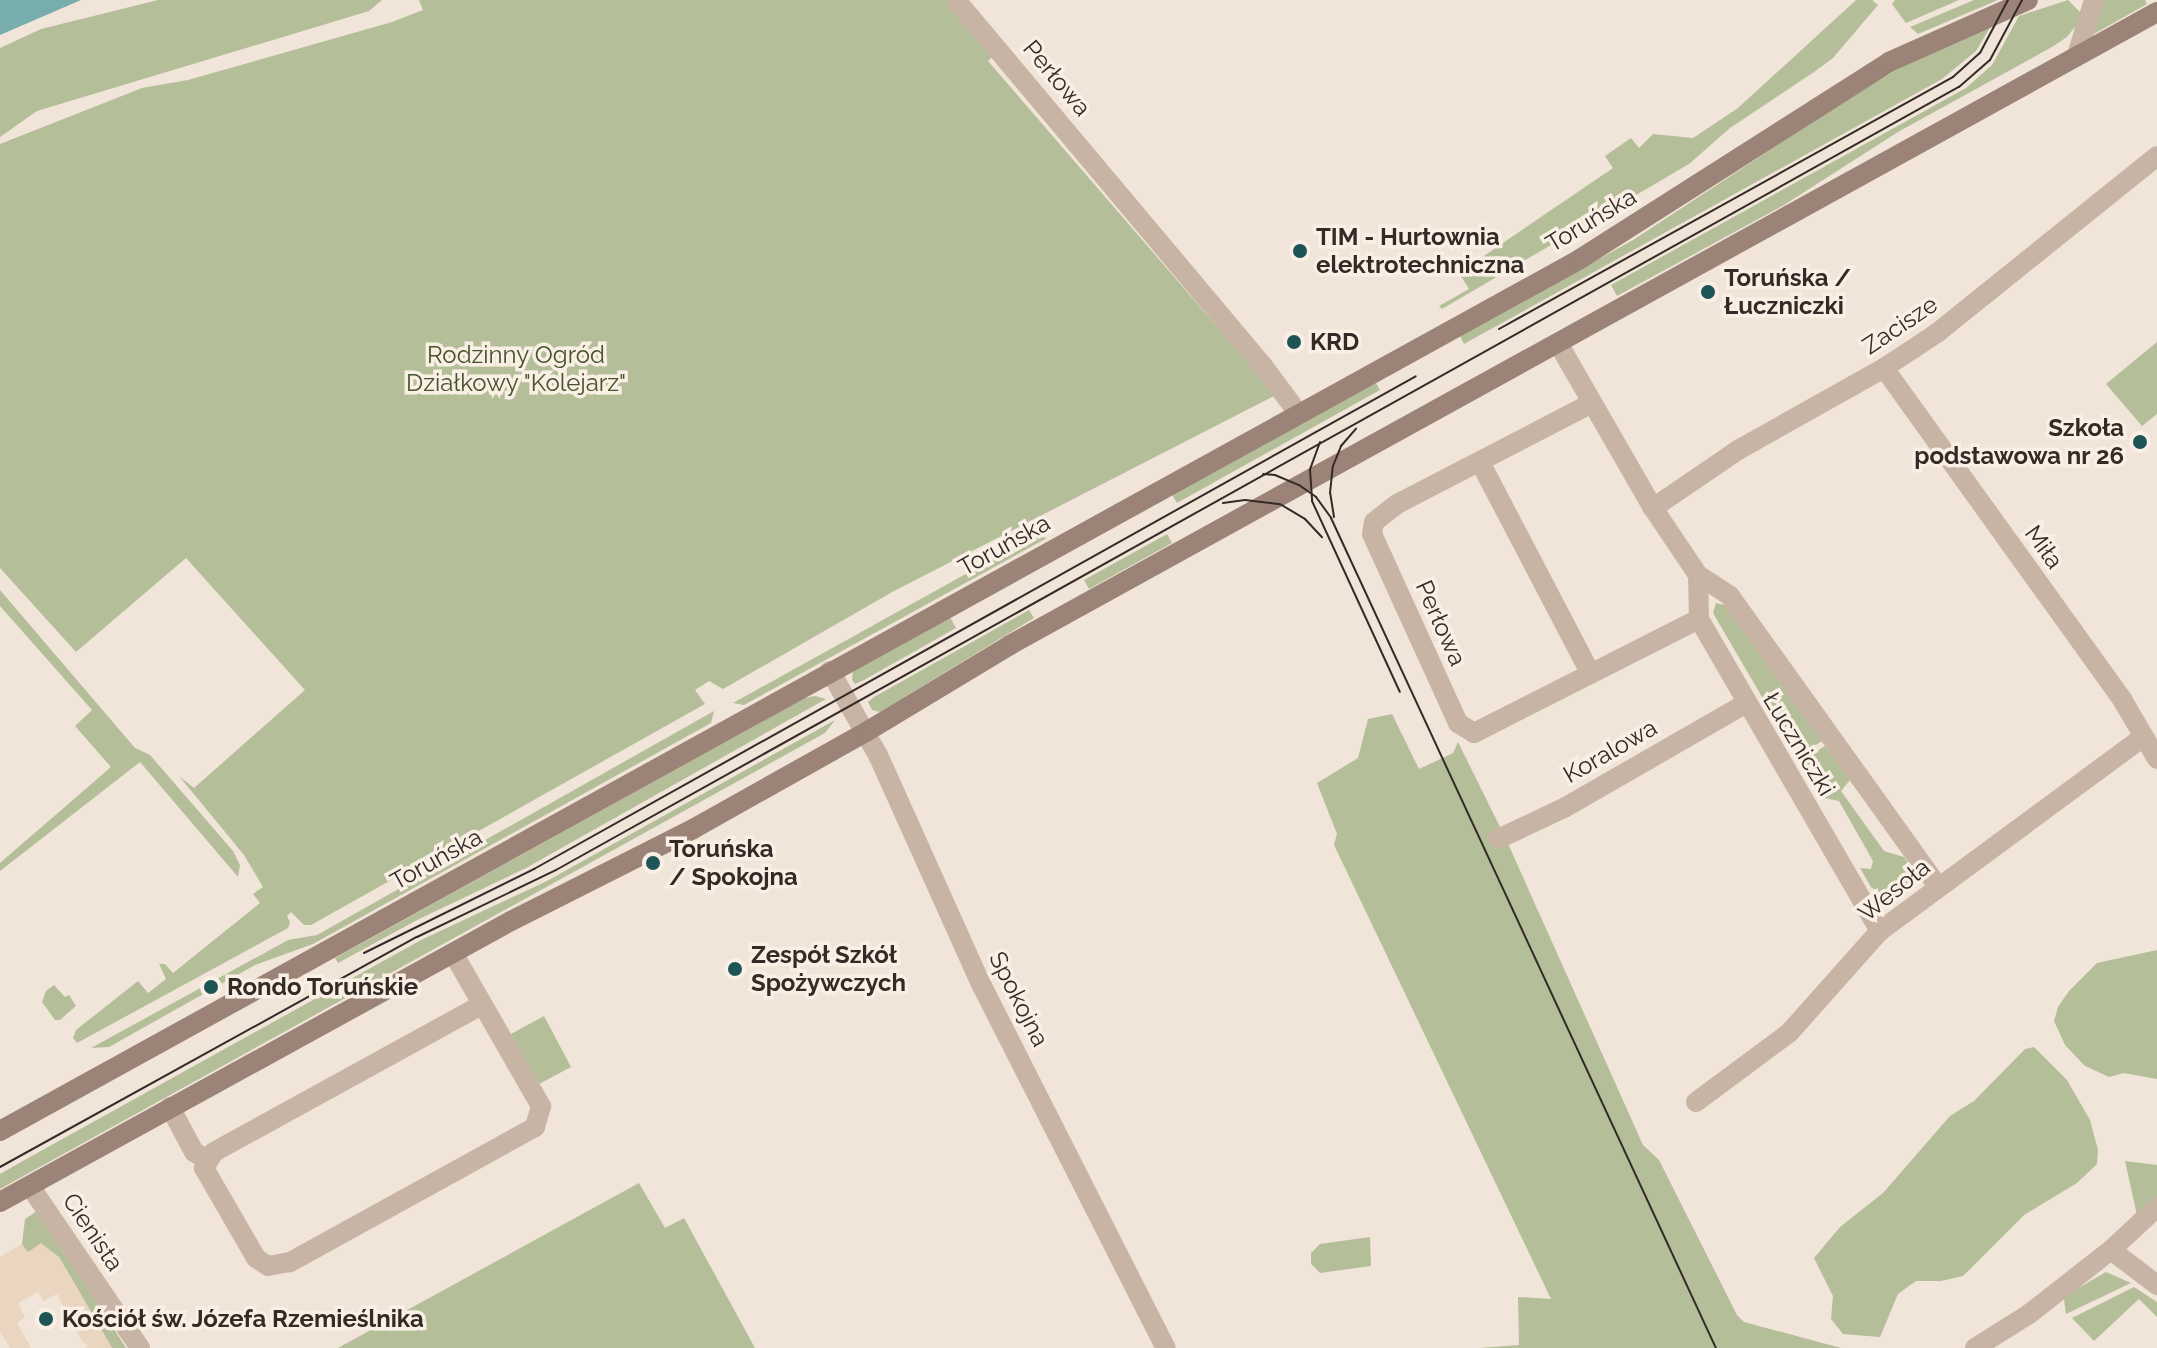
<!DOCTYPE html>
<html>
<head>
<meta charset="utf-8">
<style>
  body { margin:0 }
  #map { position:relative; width:2157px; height:1348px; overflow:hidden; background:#f1e4d9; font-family:Raleway,sans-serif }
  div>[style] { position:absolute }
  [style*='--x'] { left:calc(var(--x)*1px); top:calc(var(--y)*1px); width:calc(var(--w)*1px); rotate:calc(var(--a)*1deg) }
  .green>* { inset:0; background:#b4bf99 }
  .plaza>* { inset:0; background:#e9d5c0 }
  .water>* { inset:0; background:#78adad }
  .minor>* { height:20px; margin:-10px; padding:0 10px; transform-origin:10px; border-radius:10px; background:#c8b4a5 }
  .tertiary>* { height:20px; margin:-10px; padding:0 10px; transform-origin:10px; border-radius:10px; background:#c8b4a5 }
  .secondary>* { height:20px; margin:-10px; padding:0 10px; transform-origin:10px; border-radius:10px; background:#9c8377 }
  .tram>* { height:2px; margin:-1px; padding:0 1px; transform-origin:1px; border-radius:1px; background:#342a26 }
  .dots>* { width:22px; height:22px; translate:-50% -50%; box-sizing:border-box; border:4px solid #f9efe5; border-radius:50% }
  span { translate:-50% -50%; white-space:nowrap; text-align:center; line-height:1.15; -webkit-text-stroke:7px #f9efe5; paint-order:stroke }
  .street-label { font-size:24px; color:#342a26 }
  .poi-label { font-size:24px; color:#342a26; font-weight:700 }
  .left { translate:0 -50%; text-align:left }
  .right { translate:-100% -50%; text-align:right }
  .park-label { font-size:24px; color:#45522b }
</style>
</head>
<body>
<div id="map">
  <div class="green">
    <i style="clip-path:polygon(158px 0,382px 0,369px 11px,37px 111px,0 137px,0 48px,41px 29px)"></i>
    <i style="clip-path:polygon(419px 0,947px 0,994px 55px,988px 61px,1276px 395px,894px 591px,723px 689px,709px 681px,695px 690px,705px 704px,311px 925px,304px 925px,291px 912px,287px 916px,290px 922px,288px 928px,77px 1043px,73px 1038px,76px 1030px,138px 981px,148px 993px,166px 979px,159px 964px,165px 964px,173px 973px,260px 903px,253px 894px,263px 887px,244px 855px,179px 776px,194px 788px,305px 690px,186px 558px,76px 652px,0 568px,0 144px,142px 88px,188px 80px,392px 22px,423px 10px)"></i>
    <i style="clip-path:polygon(1856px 0,1872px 0,1878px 5px,1833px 58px,1814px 72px,1730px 128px,1689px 164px,1442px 309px,1439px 306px,1469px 289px,1457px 270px,1472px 259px,1475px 262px,1613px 168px,1605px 156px,1631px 138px,1639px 148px,1653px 134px,1693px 138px,1738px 108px)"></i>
    <i style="clip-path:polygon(1895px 0,1959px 0,1906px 23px,1892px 4px)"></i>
    <i style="clip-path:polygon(1974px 0,1998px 0,1918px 34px,1910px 27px)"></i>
    <i style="clip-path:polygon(2068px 0,2080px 12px,2078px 23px,2067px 37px,2052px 47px,1898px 132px,1784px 205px,1617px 296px,1611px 285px,1966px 88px,1992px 65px,2019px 16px)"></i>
    <i style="clip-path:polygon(2103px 0,2145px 0,2147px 4px,2094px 34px)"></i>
    <i style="clip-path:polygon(1991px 26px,1976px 51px,1942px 79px,1464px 344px,1460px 336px,1633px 240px,1857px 93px,1898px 69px)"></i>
    <i style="clip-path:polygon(2157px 342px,2157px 414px,2142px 426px,2106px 384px)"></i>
    <i style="clip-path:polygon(1376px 383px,1380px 390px,1177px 503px,1171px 493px)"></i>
    <i style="clip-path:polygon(1167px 534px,1172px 543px,1089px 589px,1084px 580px)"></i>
    <i style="clip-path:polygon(1034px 536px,1047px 538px,744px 705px,733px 703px)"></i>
    <i style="clip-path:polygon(0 590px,135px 748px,150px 755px,233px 851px,240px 865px,238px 877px,140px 762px,0 871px,0 863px,111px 767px,75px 726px,92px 710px,0 606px)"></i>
    <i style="clip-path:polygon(1716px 603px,1725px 605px,1822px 741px,1797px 757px,1713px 613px)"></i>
    <i style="clip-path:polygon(1029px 610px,1034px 618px,880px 712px,872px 710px,868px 702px,874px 697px)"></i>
    <i style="clip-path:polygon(950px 617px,956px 628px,864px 680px,855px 684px,852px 680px,853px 670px)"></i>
    <i style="clip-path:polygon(815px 696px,826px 699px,526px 868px,417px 920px,338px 963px,335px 958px,805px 698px)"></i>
    <i style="clip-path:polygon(714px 711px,711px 723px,313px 944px,255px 965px,109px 1047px,91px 1048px,288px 940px,317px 935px)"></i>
    <i style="clip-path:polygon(1392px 714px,1419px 769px,1453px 753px,1458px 742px,1505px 837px,1643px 1145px,1659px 1160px,1737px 1315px,1744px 1322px,1841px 1348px,1479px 1348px,1519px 1345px,1518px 1297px,1551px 1299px,1334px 845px,1337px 834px,1317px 783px,1358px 758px,1368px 719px)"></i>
    <i style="clip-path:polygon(835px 720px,825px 733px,0 1189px,0 1174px,21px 1162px,421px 940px,547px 881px)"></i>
    <i style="clip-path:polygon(1825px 746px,1850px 780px,1841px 791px,1884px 851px,1904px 857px,1913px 869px,1912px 885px,1904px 896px,1887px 898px,1871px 887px,1860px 868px,1871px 869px,1873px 861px,1839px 801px,1820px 797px,1800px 762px)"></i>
    <i style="clip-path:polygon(2157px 950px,2157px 1079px,2124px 1073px,2109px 1077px,2085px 1066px,2065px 1045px,2054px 1021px,2058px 1007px,2069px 991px,2097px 963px)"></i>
    <i style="clip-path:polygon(54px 985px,65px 997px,69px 995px,76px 1006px,60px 1020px,55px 1020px,42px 1002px,46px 991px)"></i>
    <i style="clip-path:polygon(544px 1016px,571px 1067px,539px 1084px,511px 1034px)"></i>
    <i style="clip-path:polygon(2034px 1047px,2067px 1080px,2090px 1120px,2098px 1150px,2097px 1164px,2077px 1183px,2024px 1215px,1963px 1276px,1941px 1281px,1916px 1281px,1898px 1294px,1880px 1337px,1843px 1334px,1831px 1319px,1833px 1296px,1814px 1258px,1840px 1227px,1883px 1193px,1950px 1116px,1974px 1101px,2025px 1049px)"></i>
    <i style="clip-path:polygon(2125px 1161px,2157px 1165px,2157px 1197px,2137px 1215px)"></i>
    <i style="clip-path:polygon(639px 1183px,665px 1228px,684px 1218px,755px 1348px,338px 1348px)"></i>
    <i style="clip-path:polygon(37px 1211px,48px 1225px,126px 1348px,112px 1348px,59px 1257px,27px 1253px,22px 1244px,25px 1219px)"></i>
    <i style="clip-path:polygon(1370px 1237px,1371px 1266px,1320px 1273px,1311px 1264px,1311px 1253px,1320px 1244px)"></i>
    <i style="clip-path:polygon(2106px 1272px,2131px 1283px,2066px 1314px,2064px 1299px,2068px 1294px)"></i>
    <i style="clip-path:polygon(2134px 1287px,2157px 1302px,2157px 1317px,2139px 1299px,2094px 1341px,2072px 1318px)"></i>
  </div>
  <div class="plaza">
    <i style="clip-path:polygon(41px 1243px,59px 1257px,112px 1348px,85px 1348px,88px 1345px,83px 1343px,75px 1328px,78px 1326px,75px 1321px,72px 1322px,57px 1294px,43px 1301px,38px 1292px,18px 1303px,25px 1317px,17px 1323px,31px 1348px,10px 1348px,0 1331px,0 1257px,22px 1244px,28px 1252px)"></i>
  </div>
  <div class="water">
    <i style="clip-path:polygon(0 0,81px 0,0 35px)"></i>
  </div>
  <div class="minor">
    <i style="--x:956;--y:0;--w:478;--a:50"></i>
    <i style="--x:1263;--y:366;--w:59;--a:53.3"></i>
    <i style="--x:1558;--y:343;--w:190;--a:60.1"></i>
    <i style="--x:1653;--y:508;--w:81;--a:56.1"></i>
    <i style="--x:1698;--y:575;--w:38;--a:33"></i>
    <i style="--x:1730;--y:596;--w:357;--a:54.4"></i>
    <i style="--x:1884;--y:368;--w:410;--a:54.3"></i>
    <i style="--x:2123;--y:701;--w:67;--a:59.6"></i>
    <i style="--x:1590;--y:404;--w:217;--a:152.6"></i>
    <i style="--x:1397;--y:504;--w:29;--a:142"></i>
    <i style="--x:1374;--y:522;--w:12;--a:99"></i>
    <i style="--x:1372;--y:534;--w:208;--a:65.5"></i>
    <i style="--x:1458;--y:723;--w:19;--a:32"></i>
    <i style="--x:1474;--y:733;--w:252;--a:-26.9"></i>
    <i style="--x:1480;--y:462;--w:239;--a:62.4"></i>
    <i style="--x:1653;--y:508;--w:103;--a:-34.3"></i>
    <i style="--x:1738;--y:450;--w:167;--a:-29.3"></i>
    <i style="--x:1884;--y:368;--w:64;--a:-33.4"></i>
    <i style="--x:1937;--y:333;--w:282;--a:-38.8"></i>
    <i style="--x:1698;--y:575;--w:44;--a:88.7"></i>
    <i style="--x:1699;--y:619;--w:361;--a:59.9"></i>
    <i style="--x:830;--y:671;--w:97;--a:60.3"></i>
    <i style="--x:878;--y:755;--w:253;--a:65.8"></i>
    <i style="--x:982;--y:986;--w:406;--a:63.1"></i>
    <i style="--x:1498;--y:839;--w:73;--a:-25.2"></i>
    <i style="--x:1564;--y:808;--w:209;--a:-29.9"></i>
    <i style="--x:453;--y:953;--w:177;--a:60.1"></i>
    <i style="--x:541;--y:1106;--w:22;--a:106"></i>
    <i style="--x:535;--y:1127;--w:280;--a:151.1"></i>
    <i style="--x:290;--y:1262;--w:22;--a:170"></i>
    <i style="--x:268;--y:1266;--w:14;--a:-146"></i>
    <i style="--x:256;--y:1258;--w:104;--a:-120"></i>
    <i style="--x:204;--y:1168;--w:19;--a:-58"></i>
    <i style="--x:214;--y:1152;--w:305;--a:-28.8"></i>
    <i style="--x:1696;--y:1102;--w:116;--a:-36.6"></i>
    <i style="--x:1789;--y:1033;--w:137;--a:-48.3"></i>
    <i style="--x:1880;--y:931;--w:327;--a:-36.4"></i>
    <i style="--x:170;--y:1107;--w:51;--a:61.9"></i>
    <i style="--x:194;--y:1152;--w:16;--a:30"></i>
    <i style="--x:30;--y:1186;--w:196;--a:55.8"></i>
    <i style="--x:2111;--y:1250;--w:58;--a:37.3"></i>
    <i style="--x:1975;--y:1348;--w:64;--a:-32.2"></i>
    <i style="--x:2029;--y:1314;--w:104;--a:-38"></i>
    <i style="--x:2111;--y:1250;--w:63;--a:-43.1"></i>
  </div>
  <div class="tertiary">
    <i style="--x:2077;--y:55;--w:58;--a:-72.8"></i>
  </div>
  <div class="secondary">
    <i style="--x:0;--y:1131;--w:1805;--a:-28.89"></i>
    <i style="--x:1580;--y:259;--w:366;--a:-32.5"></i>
    <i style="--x:1889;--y:62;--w:152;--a:-24"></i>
    <i style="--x:0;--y:1202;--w:583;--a:-28.81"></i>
    <i style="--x:511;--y:921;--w:204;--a:-26.8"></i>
    <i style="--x:693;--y:829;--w:198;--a:-29.3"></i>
    <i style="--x:866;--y:732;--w:168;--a:-31.1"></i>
    <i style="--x:1010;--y:645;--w:1310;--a:-28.89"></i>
  </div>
  <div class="tram">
    <i style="--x:1499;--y:329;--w:519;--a:-29.03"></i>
    <i style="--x:1953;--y:77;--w:36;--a:-42"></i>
    <i style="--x:1980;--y:53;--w:60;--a:-62.2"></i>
    <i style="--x:1320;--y:442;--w:30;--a:110"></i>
    <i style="--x:1310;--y:470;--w:31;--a:86"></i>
    <i style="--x:1312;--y:501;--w:210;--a:65.3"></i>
    <i style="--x:1263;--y:474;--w:12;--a:5"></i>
    <i style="--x:1275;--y:475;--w:26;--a:23"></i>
    <i style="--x:1299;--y:485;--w:21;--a:35"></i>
    <i style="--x:1316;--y:497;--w:26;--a:54"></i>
    <i style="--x:1331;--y:518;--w:915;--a:65.12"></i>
    <i style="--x:1223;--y:503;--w:22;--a:-8"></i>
    <i style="--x:1245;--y:500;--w:35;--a:7"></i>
    <i style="--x:1280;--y:504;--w:29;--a:31"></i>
    <i style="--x:1305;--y:519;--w:25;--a:47"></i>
    <i style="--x:1334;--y:517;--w:24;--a:-99"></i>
    <i style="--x:1330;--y:493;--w:27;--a:-84"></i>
    <i style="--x:1333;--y:466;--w:22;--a:-68"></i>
    <i style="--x:1341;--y:446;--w:23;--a:-49"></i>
    <i style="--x:364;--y:953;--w:190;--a:-26.3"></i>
    <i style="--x:534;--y:869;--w:1010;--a:-29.2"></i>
    <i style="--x:0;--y:1167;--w:476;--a:-28.9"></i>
    <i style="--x:417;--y:937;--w:154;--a:-25.7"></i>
    <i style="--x:556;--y:870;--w:1607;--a:-29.17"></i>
    <i style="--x:1959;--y:87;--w:41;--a:-41.1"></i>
    <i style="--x:1990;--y:60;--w:68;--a:-61.9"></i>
  </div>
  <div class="dots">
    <i style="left:1300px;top:251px;background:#1d5455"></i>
    <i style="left:1708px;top:292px;background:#1d5455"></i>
    <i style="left:1294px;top:342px;background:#1d5455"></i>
    <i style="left:2140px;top:442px;background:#1d5455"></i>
    <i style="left:653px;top:863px;background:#1d5455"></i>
    <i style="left:735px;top:969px;background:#1d5455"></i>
    <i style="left:211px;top:987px;background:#1d5455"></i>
    <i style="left:46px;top:1319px;background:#1d5455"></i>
  </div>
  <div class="street-label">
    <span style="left:1057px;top:78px;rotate:50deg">Perłowa</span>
    <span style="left:1591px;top:220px;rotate:-31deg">Toruńska</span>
    <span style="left:1900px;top:325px;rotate:-34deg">Zacisze</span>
    <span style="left:1004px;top:545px;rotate:-29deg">Toruńska</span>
    <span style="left:2044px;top:547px;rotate:54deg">Miła</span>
    <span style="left:1441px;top:623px;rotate:66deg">Perłowa</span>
    <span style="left:1799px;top:744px;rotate:59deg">Łuczniczki</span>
    <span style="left:1610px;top:751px;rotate:-30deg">Koralowa</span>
    <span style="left:436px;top:859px;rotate:-29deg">Toruńska</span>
    <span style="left:1894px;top:890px;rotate:-39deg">Wesoła</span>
    <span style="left:1019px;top:999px;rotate:63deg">Spokojna</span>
    <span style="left:93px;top:1232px;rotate:56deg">Cienista</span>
  </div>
  <div class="poi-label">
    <span class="left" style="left:1316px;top:251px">TIM - Hurtownia<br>elektrotechniczna</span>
    <span class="left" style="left:1724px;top:292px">Toruńska /<br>Łuczniczki</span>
    <span class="left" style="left:1310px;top:342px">KRD</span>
    <span class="right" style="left:2124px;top:442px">Szkoła<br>podstawowa nr 26</span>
    <span class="left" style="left:669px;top:863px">Toruńska<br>/ Spokojna</span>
    <span class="left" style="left:751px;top:969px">Zespół Szkół<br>Spożywczych</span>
    <span class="left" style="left:227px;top:987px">Rondo Toruńskie</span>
    <span class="left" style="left:62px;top:1319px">Kościół św. Józefa Rzemieślnika</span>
  </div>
  <div class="park-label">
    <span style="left:516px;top:369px">Rodzinny Ogród<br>Działkowy "Kolejarz"</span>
  </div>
</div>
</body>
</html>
